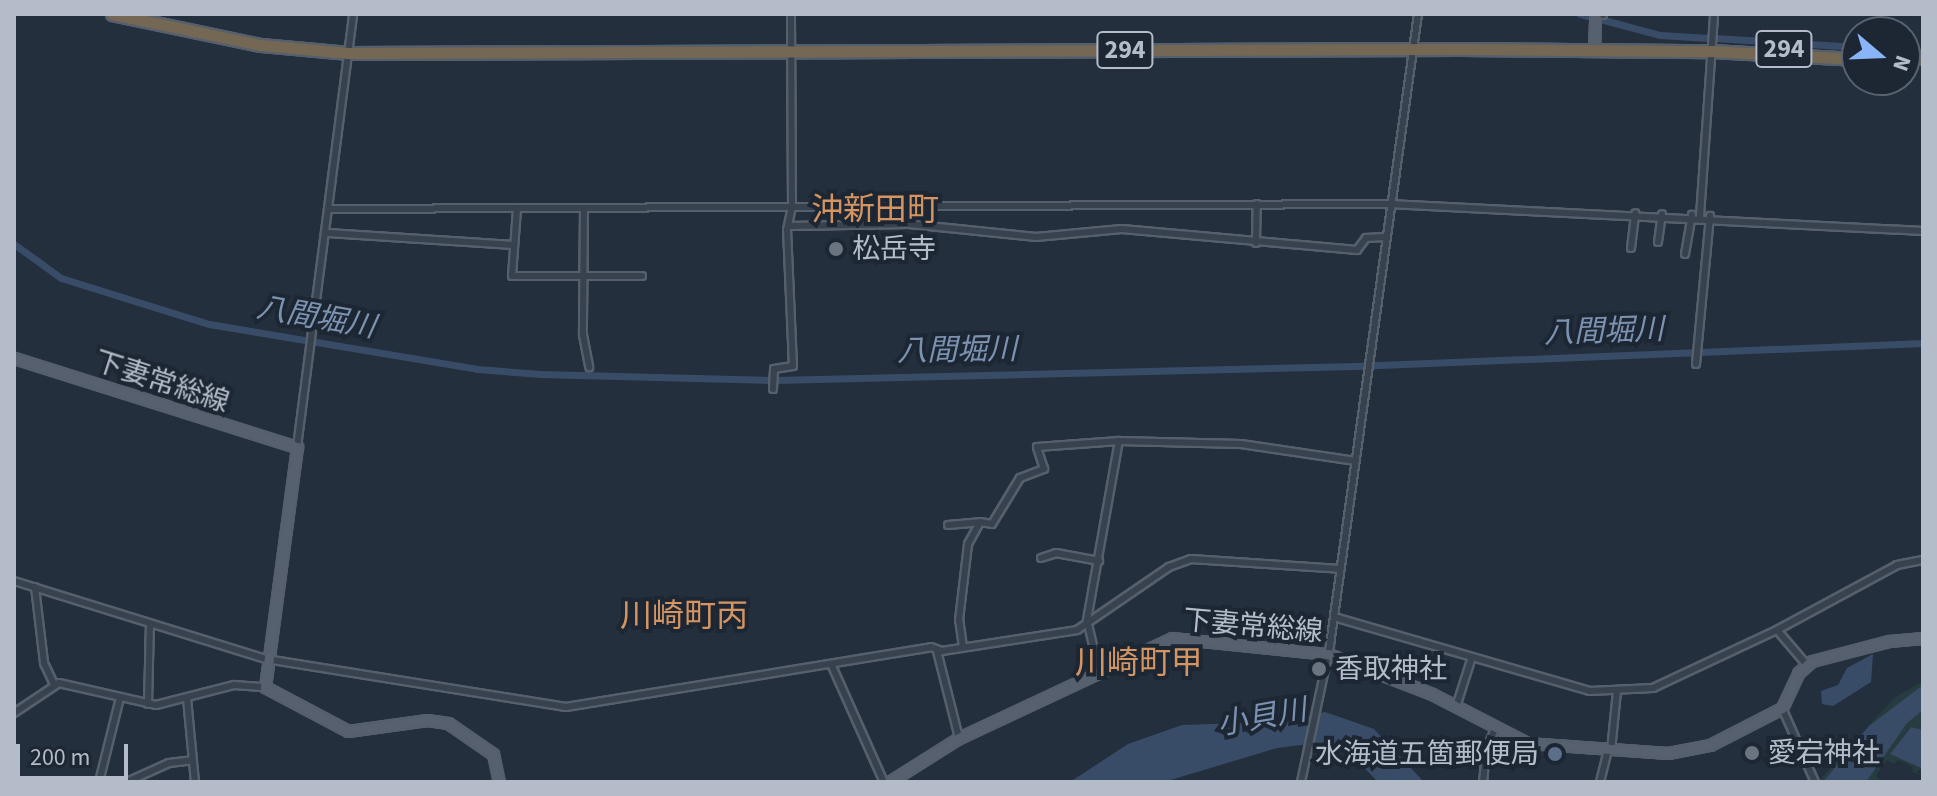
<!DOCTYPE html>
<html>
<head>
<meta charset="utf-8">
<style>
  body { margin:0 }
  #map { position:relative; width:1937px; height:796px; overflow:hidden; background:#242f3e; font-family:"Source Sans 3","Noto Sans JP",sans-serif }
  div>[style] { position:absolute }
  [style*='--x'] { left:calc(var(--x)*1px); top:calc(var(--y)*1px); width:calc(var(--w)*1px); rotate:calc(var(--a)*1deg) }
  .green>* { inset:0; background:#263c3f }
  .water>* { inset:0; background:#394c67 }
  .river>* { height:7px; margin:-3.5px; padding:0 3.5px; transform-origin:3.5px; border-radius:3.5px; background:#394c67 }
  .roads { filter:drop-shadow(2px 0 #565f6c) drop-shadow(-2px 0 #565f6c) drop-shadow(0 2px #565f6c) drop-shadow(0 -2px #565f6c) }
  .minor>* { height:6px; margin:-3px; padding:0 3px; transform-origin:3px; border-radius:3px; background:#38414e }
  .major>* { height:9px; margin:-4.5px; padding:0 4.5px; transform-origin:4.5px; border-radius:4.5px; background:#56606e }
  .highway>* { height:11px; margin:-5.5px; padding:0 5.5px; transform-origin:5.5px; border-radius:5.5px; background:#746855 }
  .dots>* { width:22px; height:22px; translate:-50% -50%; box-sizing:border-box; border:4px solid #1d2633; border-radius:50% }
  span { translate:-50% -50%; white-space:nowrap; text-align:center; line-height:1.15; -webkit-text-stroke:8px #1d2633; paint-order:stroke }
  .shield-label span { padding:2px 6px; background:#1d2633; border:2px solid; border-radius:6px; -webkit-text-stroke-width:0 }
  .shield-label { font-size:26px; color:#b4bcc9; font-weight:700 }
  .poi-label { font-size:28px; color:#b4bcc9 }
  .left { translate:0 -50%; text-align:left }
  .right { translate:-100% -50%; text-align:right }
  .street-label { font-size:28px; color:#b4bcc9 }
  .water-label { font-size:30px; color:#7c92b1; font-style:italic }
  .quarter-label { font-size:32px; color:#d59563 }
  .frame { position:absolute; inset:0; border:16px solid #b4bcc9; pointer-events:none }
  .north { position:absolute; left:1841px; top:16px; width:80px; height:80px; box-sizing:border-box; background:#1d2633; border:2px solid #59626f; border-radius:50%; rotate:109deg; font-size:22px; font-weight:700; line-height:32px; text-align:center; color:#b4bcc9 }
  .north::after { content:''; display:block; margin:auto; width:28px; height:36px; background:#8ab4f8; clip-path:polygon(50% 0,100% 100%,50% 72%,0 100%) }
  .scale { position:absolute; left:16px; top:744px; width:112px; height:36px; box-sizing:border-box; border:4px solid #b4bcc9; border-top:0; padding-left:10px; font-size:24px; line-height:28px; white-space:nowrap; color:#b4bcc9; -webkit-text-stroke:6px #1d2633; paint-order:stroke }
</style>
</head>
<body>
<div id="map">
  <div class="green">
    <i style="clip-path:polygon(1923px 681px,1923px 730px,1910px 727px,1890px 754px,1923px 769px,1916px 772px,1923px 776px,1912px 772px,1913px 767px,1898px 760px,1894px 764px,1887px 760px,1876px 775px,1881px 782px,1818px 782px,1894px 698px)"></i>
  </div>
  <div class="water">
    <i style="clip-path:polygon(1873px 654px,1871px 682px,1833px 706px,1822px 704px,1821px 691px,1838px 685px,1847px 668px)"></i>
    <i style="clip-path:polygon(1923px 685px,1923px 710px,1907px 723px,1866px 782px,1823px 782px,1869px 726px)"></i>
    <i style="clip-path:polygon(1325px 712px,1374px 729px,1424px 782px,1378px 782px,1351px 754px,1317px 743px,1277px 748px,1164px 782px,1070px 782px,1128px 744px,1182px 725px,1274px 722px)"></i>
    <i style="clip-path:polygon(1911px 727px,1923px 730px,1923px 769px,1890px 754px)"></i>
  </div>
  <div class="river">
    <i style="--x:1580;--y:14;--w:7;--a:16"></i>
    <i style="--x:1604;--y:20;--w:58;--a:15"></i>
    <i style="--x:1660;--y:35;--w:49;--a:3.5"></i>
    <i style="--x:1715;--y:38;--w:142;--a:3.6"></i>
    <i style="--x:1905;--y:51;--w:18;--a:3"></i>
    <i style="--x:14;--y:244;--w:58;--a:35.9"></i>
    <i style="--x:61;--y:278;--w:155;--a:17.3"></i>
    <i style="--x:209;--y:324;--w:272;--a:9.5"></i>
    <i style="--x:477;--y:369;--w:63;--a:4.5"></i>
    <i style="--x:540;--y:374;--w:235;--a:1.5"></i>
    <i style="--x:775;--y:380;--w:580;--a:-1.38"></i>
    <i style="--x:1355;--y:366;--w:568;--a:-2.32"></i>
  </div>
  <div class="roads">
    <div class="minor">
      <i style="--x:1603;--y:15;--w:1;--a:-90"></i>
      <i style="--x:584;--y:208;--w:127;--a:90.5"></i>
      <i style="--x:583;--y:335;--w:33;--a:79"></i>
      <i style="--x:331;--y:209;--w:1058;--a:-0.27"></i>
      <i style="--x:1389;--y:204;--w:535;--a:2.89"></i>
      <i style="--x:517;--y:209;--w:67;--a:94.3"></i>
      <i style="--x:512;--y:276;--w:130;--a:0"></i>
      <i style="--x:1700;--y:216;--w:202;--a:-86"></i>
      <i style="--x:790;--y:226;--w:119;--a:-1"></i>
      <i style="--x:909;--y:224;--w:128;--a:5.8"></i>
      <i style="--x:1036;--y:237;--w:86;--a:-5.3"></i>
      <i style="--x:1122;--y:229;--w:236;--a:5.1"></i>
      <i style="--x:1357;--y:250;--w:15;--a:-53"></i>
      <i style="--x:1366;--y:238;--w:19;--a:-3"></i>
      <i style="--x:328;--y:233;--w:186;--a:3.7"></i>
      <i style="--x:1658;--y:242;--w:28;--a:-82"></i>
      <i style="--x:1256;--y:243;--w:39;--a:-89"></i>
      <i style="--x:1631;--y:248;--w:35;--a:-83"></i>
      <i style="--x:1685;--y:254;--w:40;--a:-80"></i>
      <i style="--x:1696;--y:364;--w:149;--a:-84.6"></i>
      <i style="--x:773;--y:389;--w:20;--a:-87"></i>
      <i style="--x:774;--y:369;--w:19;--a:-9"></i>
      <i style="--x:793;--y:366;--w:136;--a:-92.5"></i>
      <i style="--x:787;--y:230;--w:25;--a:-78"></i>
      <i style="--x:792;--y:206;--w:192;--a:-90.3"></i>
      <i style="--x:297;--y:447;--w:437;--a:-82.6"></i>
      <i style="--x:948;--y:525;--w:32;--a:-5"></i>
      <i style="--x:1041;--y:558;--w:16;--a:-18"></i>
      <i style="--x:1056;--y:553;--w:44;--a:10.5"></i>
      <i style="--x:14;--y:581;--w:264;--a:17.2"></i>
      <i style="--x:266;--y:659;--w:304;--a:9.1"></i>
      <i style="--x:566;--y:707;--w:370;--a:-9.3"></i>
      <i style="--x:931;--y:647;--w:12;--a:20"></i>
      <i style="--x:942;--y:651;--w:137;--a:-8.8"></i>
      <i style="--x:1077;--y:630;--w:112;--a:-34.4"></i>
      <i style="--x:1169;--y:567;--w:23;--a:-20"></i>
      <i style="--x:1191;--y:559;--w:149;--a:3.8"></i>
      <i style="--x:35;--y:587;--w:77;--a:83.2"></i>
      <i style="--x:44;--y:663;--w:23;--a:65"></i>
      <i style="--x:1334;--y:617;--w:266;--a:16.1"></i>
      <i style="--x:1590;--y:691;--w:63;--a:-2.7"></i>
      <i style="--x:1653;--y:688;--w:137;--a:-25.1"></i>
      <i style="--x:1777;--y:630;--w:136;--a:-28.4"></i>
      <i style="--x:1897;--y:565;--w:26;--a:-11"></i>
      <i style="--x:1777;--y:630;--w:45;--a:49.5"></i>
      <i style="--x:963;--y:647;--w:27;--a:-98"></i>
      <i style="--x:959;--y:620;--w:77;--a:-83.2"></i>
      <i style="--x:968;--y:544;--w:25;--a:-61"></i>
      <i style="--x:980;--y:522;--w:12;--a:9"></i>
      <i style="--x:992;--y:524;--w:54;--a:-58.7"></i>
      <i style="--x:1020;--y:478;--w:26;--a:-21"></i>
      <i style="--x:1044;--y:469;--w:23;--a:-108"></i>
      <i style="--x:1037;--y:447;--w:82;--a:-4.2"></i>
      <i style="--x:1119;--y:441;--w:122;--a:1.4"></i>
      <i style="--x:1241;--y:444;--w:116;--a:8.4"></i>
      <i style="--x:937;--y:651;--w:90;--a:75.8"></i>
      <i style="--x:832;--y:666;--w:127;--a:65.9"></i>
      <i style="--x:1099;--y:671;--w:52;--a:-103.2"></i>
      <i style="--x:1087;--y:620;--w:182;--a:-79.9"></i>
      <i style="--x:187;--y:698;--w:84;--a:84.6"></i>
      <i style="--x:148;--y:704;--w:80;--a:-88.6"></i>
      <i style="--x:1456;--y:707;--w:49;--a:-72.3"></i>
      <i style="--x:1782;--y:708;--w:81;--a:66"></i>
      <i style="--x:14;--y:713;--w:54;--a:-33.7"></i>
      <i style="--x:59;--y:683;--w:99;--a:12.8"></i>
      <i style="--x:156;--y:705;--w:81;--a:-14.4"></i>
      <i style="--x:234;--y:685;--w:31;--a:4"></i>
      <i style="--x:1611;--y:751;--w:60;--a:-84.3"></i>
      <i style="--x:99;--y:782;--w:87;--a:-76"></i>
      <i style="--x:127;--y:782;--w:46;--a:-24.3"></i>
      <i style="--x:169;--y:763;--w:23;--a:-7"></i>
      <i style="--x:1301;--y:782;--w:140;--a:-78"></i>
      <i style="--x:1330;--y:645;--w:637;--a:-82.06"></i>
      <i style="--x:1483;--y:782;--w:31;--a:-84"></i>
      <i style="--x:1486;--y:751;--w:27;--a:-68"></i>
      <i style="--x:1600;--y:782;--w:32;--a:-76"></i>
    </div>
    <div class="major">
      <i style="--x:1594;--y:49;--w:35;--a:-88"></i>
      <i style="--x:14;--y:358;--w:297;--a:17.5"></i>
      <i style="--x:297;--y:447;--w:242;--a:97.6"></i>
      <i style="--x:265;--y:687;--w:94;--a:27.9"></i>
      <i style="--x:348;--y:731;--w:80;--a:-7.9"></i>
      <i style="--x:427;--y:720;--w:21;--a:8"></i>
      <i style="--x:448;--y:723;--w:55;--a:34.6"></i>
      <i style="--x:493;--y:754;--w:29;--a:78"></i>
      <i style="--x:889;--y:782;--w:83;--a:-32.2"></i>
      <i style="--x:959;--y:738;--w:235;--a:-25.1"></i>
      <i style="--x:1172;--y:638;--w:157;--a:5.9"></i>
      <i style="--x:1328;--y:654;--w:111;--a:21"></i>
      <i style="--x:1432;--y:694;--w:107;--a:27.3"></i>
      <i style="--x:1527;--y:743;--w:141;--a:4.1"></i>
      <i style="--x:1668;--y:753;--w:43;--a:-10.8"></i>
      <i style="--x:1710;--y:745;--w:81;--a:-27.2"></i>
      <i style="--x:1782;--y:708;--w:38;--a:-65"></i>
      <i style="--x:1798;--y:673;--w:18;--a:-41"></i>
      <i style="--x:1812;--y:661;--w:80;--a:-14.6"></i>
      <i style="--x:1889;--y:641;--w:34;--a:-5"></i>
    </div>
    <div class="highway">
      <i style="--x:112;--y:14;--w:152;--a:11.8"></i>
      <i style="--x:261;--y:45;--w:88;--a:5.2"></i>
      <i style="--x:349;--y:53;--w:1113;--a:-0.21"></i>
      <i style="--x:1462;--y:49;--w:249;--a:0.5"></i>
      <i style="--x:1711;--y:51;--w:146;--a:3.1"></i>
      <i style="--x:1905;--y:57;--w:18;--a:3"></i>
    </div>
  </div>
  <div class="dots">
    <i style="left:836px;top:249px;background:#6b7280"></i>
    <i style="left:1319px;top:669px;background:#6b7280"></i>
    <i style="left:1752px;top:753px;background:#6b7280"></i>
    <i style="left:1555px;top:754px;background:#5c6f8a"></i>
  </div>
  <div class="shield-label">
    <span style="left:1784px;top:49px">294</span>
    <span style="left:1125px;top:50px">294</span>
  </div>
  <div class="poi-label">
    <span class="left" style="left:852px;top:249px">松岳寺</span>
    <span class="left" style="left:1335px;top:669px">香取神社</span>
    <span class="left" style="left:1768px;top:753px">愛宕神社</span>
    <span class="right" style="left:1539px;top:754px">水海道五箇郵便局</span>
  </div>
  <div class="street-label">
    <span style="left:162px;top:382px;rotate:18deg">下妻常総線</span>
    <span style="left:1253px;top:626px;rotate:5deg">下妻常総線</span>
  </div>
  <div class="water-label">
    <span style="left:316px;top:318px;rotate:10deg">八間堀川</span>
    <span style="left:1604px;top:332px;rotate:-2deg">八間堀川</span>
    <span style="left:957px;top:351px;rotate:-1deg">八間堀川</span>
    <span style="left:1262px;top:718px;rotate:-10deg">小貝川</span>
  </div>
  <div class="quarter-label">
    <span style="left:875px;top:210px">沖新田町</span>
    <span style="left:684px;top:616px">川崎町丙</span>
    <span style="left:1139px;top:663px">川崎町甲</span>
  </div>
  <div class="frame"></div>
  <div class="north">N</div>
  <div class="scale">200 m</div>
</div>
</body>
</html>
